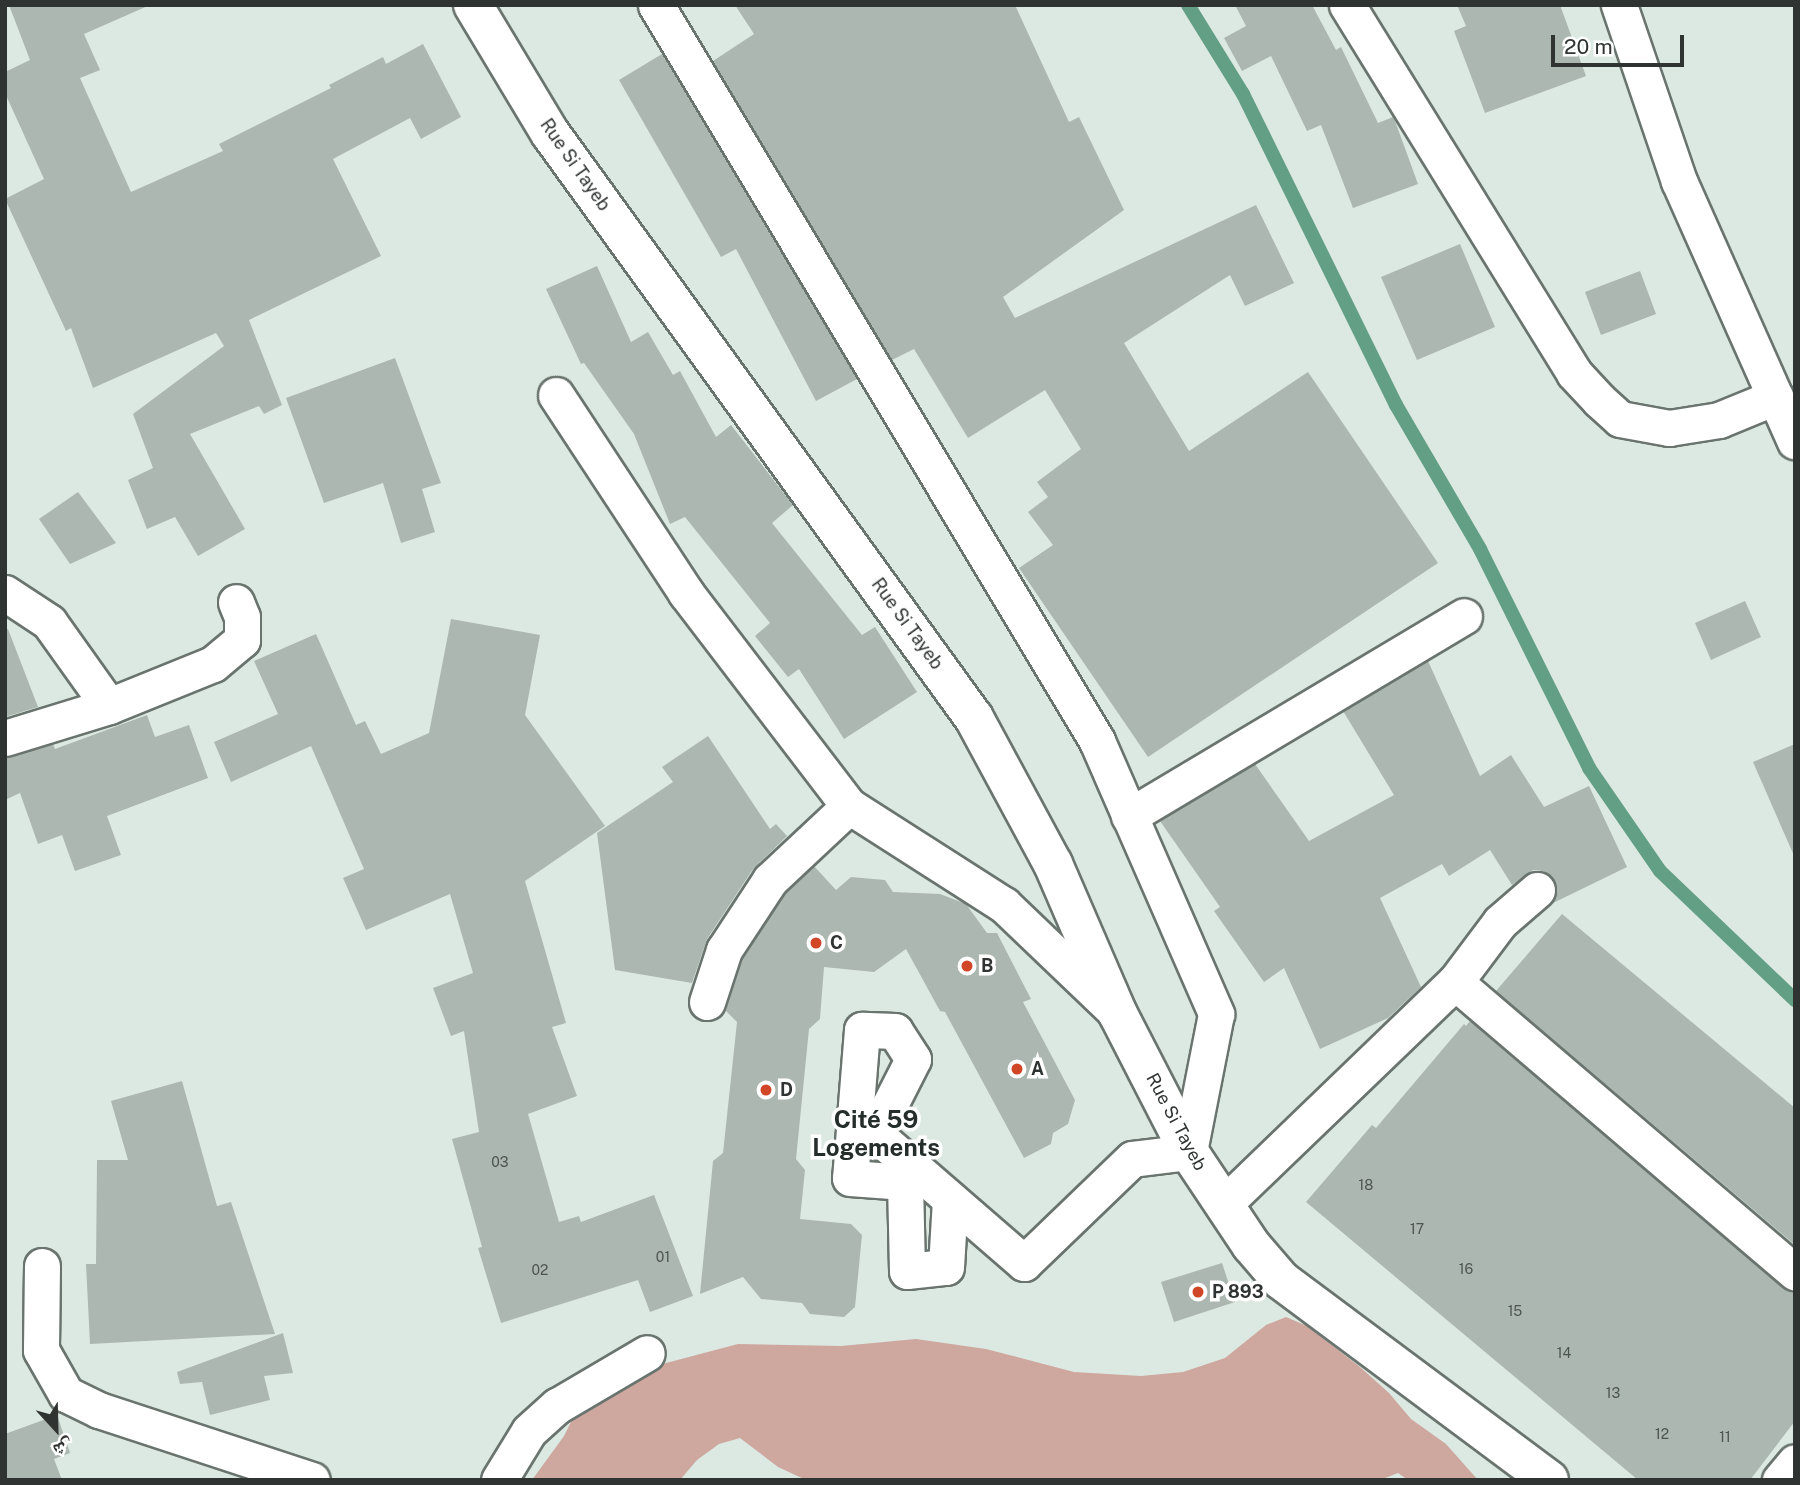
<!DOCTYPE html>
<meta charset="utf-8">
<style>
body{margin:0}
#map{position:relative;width:1800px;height:1485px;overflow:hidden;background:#dce8e2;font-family:"Public Sans","Noto Naskh Arabic",sans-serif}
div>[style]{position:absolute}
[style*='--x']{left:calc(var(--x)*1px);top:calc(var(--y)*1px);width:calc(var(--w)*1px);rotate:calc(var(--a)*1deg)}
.green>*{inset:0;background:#cea89f}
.stream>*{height:14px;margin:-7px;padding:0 7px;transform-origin:7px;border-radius:7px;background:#629f84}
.building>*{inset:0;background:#acb7b1}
.roads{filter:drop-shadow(2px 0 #6a746f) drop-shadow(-2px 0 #6a746f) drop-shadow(0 2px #6a746f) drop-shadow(0 -2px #6a746f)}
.street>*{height:35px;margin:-17.5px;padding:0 17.5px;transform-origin:17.5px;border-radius:17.5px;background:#fff}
.secondary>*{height:38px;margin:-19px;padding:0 19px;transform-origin:19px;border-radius:19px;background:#fff}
.dots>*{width:19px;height:19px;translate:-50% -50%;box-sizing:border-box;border:4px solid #fff;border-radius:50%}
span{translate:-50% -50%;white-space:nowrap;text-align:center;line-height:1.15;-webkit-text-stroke:7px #fff;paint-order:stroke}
.number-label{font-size:14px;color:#4e5451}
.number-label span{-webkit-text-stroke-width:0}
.street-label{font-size:18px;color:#2f3331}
.poi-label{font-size:18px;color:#2f3331;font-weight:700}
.left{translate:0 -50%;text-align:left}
.district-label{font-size:24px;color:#252e2a;font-weight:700}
.frame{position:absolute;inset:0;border:7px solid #2f3331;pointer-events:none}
.north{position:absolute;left:21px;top:1394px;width:70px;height:70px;-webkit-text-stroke:5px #fff;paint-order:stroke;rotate:158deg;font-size:19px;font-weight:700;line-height:28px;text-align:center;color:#2f3331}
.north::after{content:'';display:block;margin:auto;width:24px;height:32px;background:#2f3331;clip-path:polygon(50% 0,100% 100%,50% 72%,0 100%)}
.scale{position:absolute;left:1551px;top:35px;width:133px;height:32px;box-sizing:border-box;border:4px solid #2f3331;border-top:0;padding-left:9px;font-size:21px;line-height:24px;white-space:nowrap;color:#2f3331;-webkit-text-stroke:5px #fff;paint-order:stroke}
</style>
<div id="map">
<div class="green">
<i style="clip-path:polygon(1286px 1317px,1307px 1326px,1360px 1367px,1389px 1393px,1411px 1419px,1446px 1444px,1478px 1480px,1408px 1480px,1398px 1473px,1380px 1480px,806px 1480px,778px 1467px,740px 1438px,719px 1444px,697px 1460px,680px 1480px,532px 1480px,564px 1436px,574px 1416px,651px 1367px,738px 1344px,841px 1346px,916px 1339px,986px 1349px,1074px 1372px,1141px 1376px,1183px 1372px,1225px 1358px,1266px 1325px)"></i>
</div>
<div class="stream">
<i style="--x:1188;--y:5;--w:105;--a:58.3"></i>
<i style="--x:1243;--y:94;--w:347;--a:63.8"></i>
<i style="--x:1396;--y:405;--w:167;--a:59.7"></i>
<i style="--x:1480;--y:549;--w:245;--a:63.5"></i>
<i style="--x:1589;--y:768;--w:125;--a:55.4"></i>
<i style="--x:1660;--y:871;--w:187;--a:43.7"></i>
</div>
<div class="building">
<i style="clip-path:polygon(9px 5px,150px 5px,84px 34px,100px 70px,80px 78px,131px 192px,223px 151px,219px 144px,331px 88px,329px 85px,383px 57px,386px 64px,423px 44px,461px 117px,421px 139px,410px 118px,333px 159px,381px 256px,249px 320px,282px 405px,264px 414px,259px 406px,190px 434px,245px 529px,198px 556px,175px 517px,147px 529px,128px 480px,153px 468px,133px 414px,224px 346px,216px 333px,93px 388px,71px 328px,66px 331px,5px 199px,44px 179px,5px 93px,5px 72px,30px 60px)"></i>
<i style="clip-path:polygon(735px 5px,1015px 5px,1069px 122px,1079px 117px,1124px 210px,1003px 297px,1015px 318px,1256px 205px,1294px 283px,1245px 306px,1230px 275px,1124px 343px,1189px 451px,1308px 372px,1438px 563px,1148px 757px,1019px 568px,1053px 545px,1028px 512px,1048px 497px,1037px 482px,1081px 449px,1045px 390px,968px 438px,914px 349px,892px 360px,713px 61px,754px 34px)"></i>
<i style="clip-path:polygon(1235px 5px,1312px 5px,1336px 50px,1341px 47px,1378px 123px,1393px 117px,1395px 121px,1418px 184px,1353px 208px,1321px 125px,1307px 131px,1271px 56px,1242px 71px,1224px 38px,1246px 26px)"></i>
<i style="clip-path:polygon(1457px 5px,1560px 5px,1586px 76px,1485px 113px,1454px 31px,1466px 26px)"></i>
<i style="clip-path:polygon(662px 54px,857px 379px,816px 401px,736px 249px,721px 257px,619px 80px)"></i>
<i style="clip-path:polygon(1460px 244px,1495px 327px,1417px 360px,1381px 277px)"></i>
<i style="clip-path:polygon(597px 266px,631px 342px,648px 332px,673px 375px,680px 371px,716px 437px,731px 425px,793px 505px,772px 523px,862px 635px,875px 627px,917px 692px,844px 739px,799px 669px,788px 677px,755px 636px,770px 623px,685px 517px,670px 524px,634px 434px,584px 363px,581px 364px,546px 289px)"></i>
<i style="clip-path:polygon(1640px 271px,1656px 314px,1601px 335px,1585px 292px)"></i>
<i style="clip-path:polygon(395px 358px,441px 483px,422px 489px,435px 532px,401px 543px,383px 483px,324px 503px,286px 398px)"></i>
<i style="clip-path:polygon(78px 492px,116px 543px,70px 564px,39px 519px)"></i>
<i style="clip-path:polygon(1745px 601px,1761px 637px,1711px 660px,1695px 623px)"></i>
<i style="clip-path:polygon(451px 619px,540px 635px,525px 715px,605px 826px,525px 881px,566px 1023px,552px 1027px,577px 1096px,528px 1114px,559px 1222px,579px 1216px,581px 1222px,654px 1195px,693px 1296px,650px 1312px,638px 1280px,501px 1323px,478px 1248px,482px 1247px,452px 1139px,479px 1132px,464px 1031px,451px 1036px,433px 988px,473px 973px,450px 894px,366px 930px,343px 878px,364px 869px,311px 746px,231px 782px,214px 742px,278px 714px,254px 661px,316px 634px,356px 725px,365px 721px,381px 754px,429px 733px)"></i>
<i style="clip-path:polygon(8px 629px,38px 707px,5px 717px,5px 630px)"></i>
<i style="clip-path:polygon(1428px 661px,1480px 776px,1511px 755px,1544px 807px,1589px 786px,1627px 867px,1551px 904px,1557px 887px,1552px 876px,1543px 871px,1533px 870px,1512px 885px,1490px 850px,1449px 876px,1442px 864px,1380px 898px,1421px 987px,1388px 1018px,1320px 1049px,1284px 968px,1264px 982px,1214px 911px,1220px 907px,1160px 821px,1255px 764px,1309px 841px,1394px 795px,1343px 711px)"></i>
<i style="clip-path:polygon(147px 715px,155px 737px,189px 725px,208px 778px,107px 816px,121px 855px,75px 871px,62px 835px,38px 844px,20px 793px,5px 800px,5px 758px,53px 744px,55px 749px)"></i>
<i style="clip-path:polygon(708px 736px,770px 829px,776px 824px,787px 836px,753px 869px,707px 939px,692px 983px,615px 970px,597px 833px,673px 782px,662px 767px)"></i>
<i style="clip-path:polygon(1795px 744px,1795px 858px,1753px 762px)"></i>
<i style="clip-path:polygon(814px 866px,836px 890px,851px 877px,885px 880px,893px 892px,940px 894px,966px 904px,987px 933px,997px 933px,1031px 999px,1023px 1002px,1075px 1100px,1068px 1124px,1053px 1133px,1051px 1144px,1024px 1158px,945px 1012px,940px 1011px,906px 949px,874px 972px,824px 967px,820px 1019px,809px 1029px,796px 1159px,805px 1170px,800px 1219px,851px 1224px,862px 1235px,855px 1307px,844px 1317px,810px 1314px,802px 1303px,761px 1299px,743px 1277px,700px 1294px,713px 1161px,723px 1153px,737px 1022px,726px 1011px,727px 1006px,742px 959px,786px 893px)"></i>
<i style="clip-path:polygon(1562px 914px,1795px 1108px,1795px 1245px,1496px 991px)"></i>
<i style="clip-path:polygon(1470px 1021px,1782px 1287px,1795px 1292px,1795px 1421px,1750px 1480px,1638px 1480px,1306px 1202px,1372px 1125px,1376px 1128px,1464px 1024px,1466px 1026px)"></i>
<i style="clip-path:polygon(182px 1081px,217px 1206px,231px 1202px,275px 1334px,90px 1344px,86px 1264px,96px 1264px,97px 1160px,128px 1160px,111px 1101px)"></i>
<i style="clip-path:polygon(1222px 1263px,1235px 1302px,1174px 1322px,1161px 1282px)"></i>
<i style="clip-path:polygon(283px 1333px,293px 1373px,264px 1376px,270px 1400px,210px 1415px,202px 1382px,180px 1384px,177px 1372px)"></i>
<i style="clip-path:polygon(57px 1415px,70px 1453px,54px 1459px,62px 1480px,5px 1480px,5px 1434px)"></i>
</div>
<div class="roads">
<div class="street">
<i style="--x:656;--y:5;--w:858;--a:59.07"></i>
<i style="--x:1097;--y:741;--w:298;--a:66.4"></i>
<i style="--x:1216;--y:1014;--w:141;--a:101.1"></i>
<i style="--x:1189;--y:1152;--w:57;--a:173"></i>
<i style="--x:1132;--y:1159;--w:150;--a:136.1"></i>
<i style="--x:1024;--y:1263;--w:197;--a:-139.1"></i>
<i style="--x:875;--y:1134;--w:84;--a:-63.1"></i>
<i style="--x:913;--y:1059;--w:33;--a:-123"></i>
<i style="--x:895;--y:1031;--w:33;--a:-178"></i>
<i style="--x:862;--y:1030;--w:148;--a:94.6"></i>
<i style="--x:850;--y:1178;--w:55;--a:4.2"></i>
<i style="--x:905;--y:1182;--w:89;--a:88.7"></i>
<i style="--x:907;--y:1271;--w:39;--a:-6"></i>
<i style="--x:946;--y:1267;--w:68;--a:-86.6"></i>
<i style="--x:1347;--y:5;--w:432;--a:58.3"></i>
<i style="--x:1574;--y:373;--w:37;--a:47"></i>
<i style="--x:1599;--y:400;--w:28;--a:42"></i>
<i style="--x:1620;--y:419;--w:50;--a:10.4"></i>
<i style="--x:1669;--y:428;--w:51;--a:-9.1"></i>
<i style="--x:1719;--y:420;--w:61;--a:-22.3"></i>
<i style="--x:1619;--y:5;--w:186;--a:71.2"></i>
<i style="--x:1679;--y:181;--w:285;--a:66"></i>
<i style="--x:556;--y:395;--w:237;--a:56.7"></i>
<i style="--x:686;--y:593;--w:268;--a:52.6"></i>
<i style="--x:849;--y:806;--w:184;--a:32.6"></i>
<i style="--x:1004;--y:905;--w:153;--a:43.7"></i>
<i style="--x:5;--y:593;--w:53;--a:33.4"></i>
<i style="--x:49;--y:622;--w:103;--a:54.5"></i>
<i style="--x:5;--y:738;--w:109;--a:-17.1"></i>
<i style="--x:109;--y:706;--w:112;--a:-22"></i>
<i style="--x:213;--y:664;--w:38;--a:-40"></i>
<i style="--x:242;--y:640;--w:23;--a:-90"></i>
<i style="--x:242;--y:617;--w:16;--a:-112"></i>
<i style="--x:1129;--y:816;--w:390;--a:-30.8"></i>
<i style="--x:1455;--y:982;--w:447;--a:40.5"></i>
<i style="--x:707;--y:1002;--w:55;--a:-71.9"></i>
<i style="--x:724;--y:950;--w:84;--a:-56.7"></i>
<i style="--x:770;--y:880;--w:108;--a:-43.1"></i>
<i style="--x:1223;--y:1205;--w:322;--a:-43.9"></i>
<i style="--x:1455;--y:982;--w:75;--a:-53.1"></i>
<i style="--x:1500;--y:922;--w:49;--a:-40.9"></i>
<i style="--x:42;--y:1266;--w:84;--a:90.7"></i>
<i style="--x:41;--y:1350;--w:51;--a:60.4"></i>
<i style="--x:66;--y:1394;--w:37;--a:26"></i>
<i style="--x:99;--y:1410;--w:224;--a:18.2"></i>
<i style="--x:499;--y:1480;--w:57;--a:-58.5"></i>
<i style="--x:529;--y:1431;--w:38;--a:-42"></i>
<i style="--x:557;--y:1406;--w:104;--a:-30.5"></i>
<i style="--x:1780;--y:1480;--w:23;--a:-50"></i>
</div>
<div class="secondary">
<i style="--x:473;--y:5;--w:149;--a:59"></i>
<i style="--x:550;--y:133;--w:722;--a:54.07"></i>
<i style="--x:974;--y:718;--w:166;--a:61.6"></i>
<i style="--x:1053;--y:864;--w:163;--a:66.6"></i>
<i style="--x:1118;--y:1014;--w:155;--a:62.8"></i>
<i style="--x:1189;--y:1152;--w:112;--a:56.3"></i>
<i style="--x:1251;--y:1245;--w:46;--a:49.4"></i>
<i style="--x:1281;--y:1280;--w:334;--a:36.7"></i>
</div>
</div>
<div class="dots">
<i style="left:816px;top:943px;background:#d04626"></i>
<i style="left:967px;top:966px;background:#d04626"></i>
<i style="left:1017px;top:1069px;background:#d04626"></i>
<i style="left:766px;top:1090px;background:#d04626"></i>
<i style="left:1198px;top:1292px;background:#d04626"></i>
</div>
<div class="number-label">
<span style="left:500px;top:1162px">03</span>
<span style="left:1366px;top:1185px">18</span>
<span style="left:1417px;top:1229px">17</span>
<span style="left:663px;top:1257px">01</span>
<span style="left:1466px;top:1269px">16</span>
<span style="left:540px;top:1270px">02</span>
<span style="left:1515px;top:1311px">15</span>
<span style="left:1564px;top:1353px">14</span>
<span style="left:1613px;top:1393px">13</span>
<span style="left:1662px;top:1434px">12</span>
<span style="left:1725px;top:1437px">11</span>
</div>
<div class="street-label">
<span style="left:575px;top:165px;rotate:55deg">Rue Si Tayeb</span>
<span style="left:907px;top:624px;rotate:54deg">Rue Si Tayeb</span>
<span style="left:1176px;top:1122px;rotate:62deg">Rue Si Tayeb</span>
</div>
<div class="poi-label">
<span class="left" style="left:830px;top:943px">C</span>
<span class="left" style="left:981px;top:966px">B</span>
<span class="left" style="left:1031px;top:1069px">A</span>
<span class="left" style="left:780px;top:1090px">D</span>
<span class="left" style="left:1212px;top:1292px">P 893</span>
</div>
<div class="district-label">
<span style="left:876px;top:1134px">Cité 59<br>Logements</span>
</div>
<div class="frame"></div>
<div class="north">ش</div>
<div class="scale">20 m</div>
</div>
